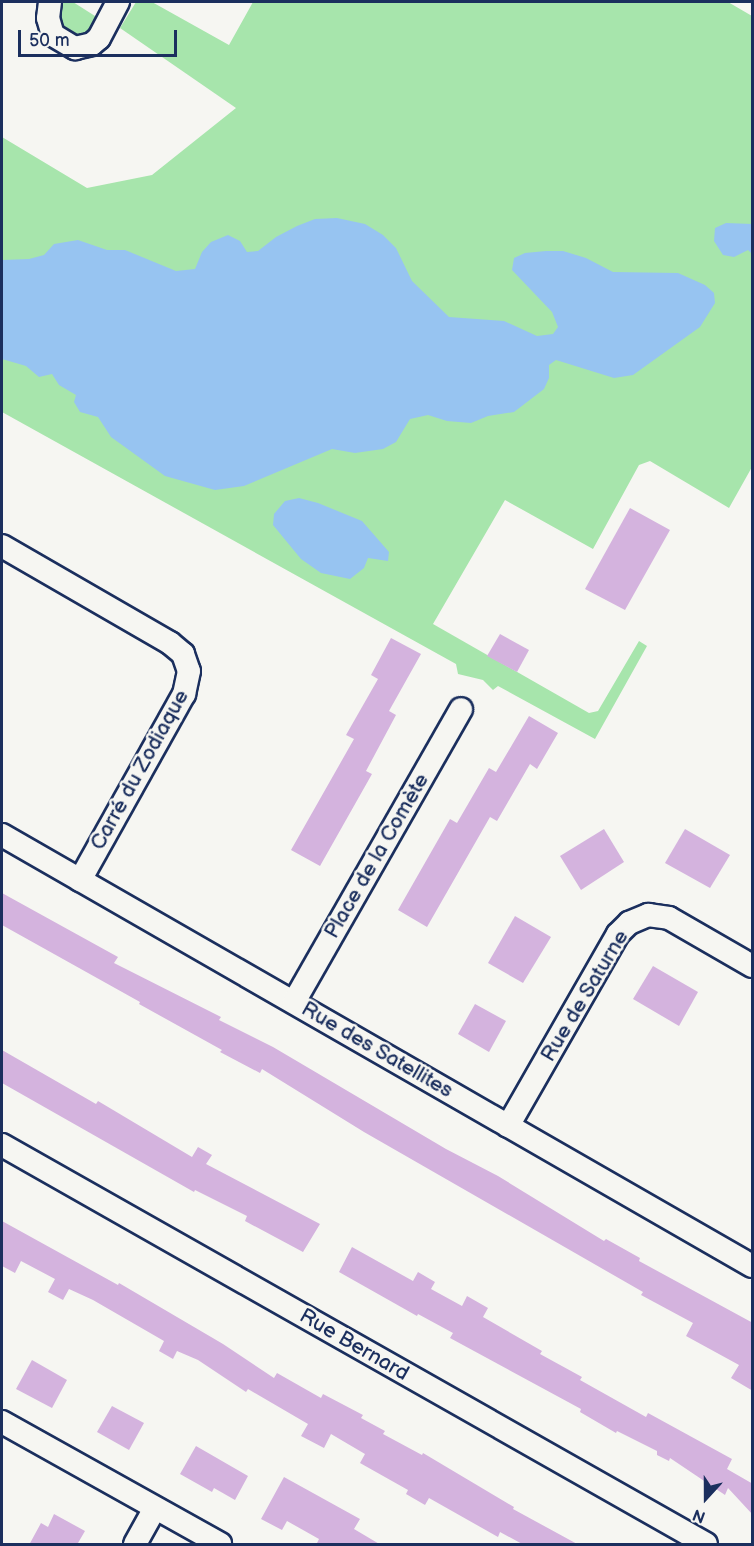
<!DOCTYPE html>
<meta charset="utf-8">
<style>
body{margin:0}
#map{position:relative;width:754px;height:1546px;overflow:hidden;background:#f6f6f2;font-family:"Balsamiq Sans",sans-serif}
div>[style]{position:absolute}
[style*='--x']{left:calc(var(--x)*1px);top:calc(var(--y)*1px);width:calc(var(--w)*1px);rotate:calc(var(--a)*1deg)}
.green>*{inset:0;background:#a7e5ac}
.water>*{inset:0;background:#97c4f1}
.building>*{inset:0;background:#d4b3de}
.roads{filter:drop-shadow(2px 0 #1b2f5e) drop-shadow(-2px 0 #1b2f5e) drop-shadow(0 2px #1b2f5e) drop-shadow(0 -2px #1b2f5e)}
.minor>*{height:22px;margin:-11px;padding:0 11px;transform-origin:11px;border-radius:11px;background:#f6f6f2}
span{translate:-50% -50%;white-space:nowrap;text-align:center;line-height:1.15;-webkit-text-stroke:5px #f6f6f2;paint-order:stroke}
.street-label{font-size:21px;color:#1b2f5e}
.frame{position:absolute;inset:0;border:3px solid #1b2f5e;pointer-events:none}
.north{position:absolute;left:676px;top:1468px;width:60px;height:60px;-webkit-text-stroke:4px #f6f6f2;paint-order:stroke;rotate:201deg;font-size:16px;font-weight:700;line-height:24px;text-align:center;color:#1b2f5e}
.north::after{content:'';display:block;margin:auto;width:21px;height:27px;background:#1b2f5e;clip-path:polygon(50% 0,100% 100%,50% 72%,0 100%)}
.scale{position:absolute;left:18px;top:30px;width:159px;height:27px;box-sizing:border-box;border:3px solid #1b2f5e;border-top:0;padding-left:8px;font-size:18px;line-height:21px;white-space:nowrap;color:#1b2f5e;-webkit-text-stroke:4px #f6f6f2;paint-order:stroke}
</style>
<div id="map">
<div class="green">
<i style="clip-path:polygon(61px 2px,73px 2px,95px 16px,98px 21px,91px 31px,77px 35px,65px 30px,59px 17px)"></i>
<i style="clip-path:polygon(136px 2px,152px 2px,229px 45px,253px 2px,728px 2px,752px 16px,752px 467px,729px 508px,650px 461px,639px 465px,593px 549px,505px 500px,433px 624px,589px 713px,598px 711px,639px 641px,647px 646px,595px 739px,498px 686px,493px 690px,483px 680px,458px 674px,456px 664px,2px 412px,2px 137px,87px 188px,152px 175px,236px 108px,120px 28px)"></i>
</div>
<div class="water">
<i style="clip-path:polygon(337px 218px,365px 224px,383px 235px,396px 248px,412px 281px,449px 317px,504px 321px,537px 336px,553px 334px,558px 327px,552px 312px,512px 270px,514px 258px,525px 253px,546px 251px,563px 251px,586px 258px,613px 272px,678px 273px,705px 285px,714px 293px,715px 303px,700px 327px,633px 375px,614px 378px,556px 360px,549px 365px,549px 378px,544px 389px,514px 412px,488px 416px,471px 423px,447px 421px,428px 415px,410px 419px,396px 442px,383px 449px,355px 453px,332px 449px,244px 486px,215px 490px,165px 476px,111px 437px,98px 417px,80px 412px,74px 402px,76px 395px,59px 385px,52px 374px,39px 377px,26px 366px,2px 359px,2px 260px,29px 259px,44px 255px,54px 244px,78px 240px,107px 250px,125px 250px,176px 271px,195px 269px,202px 252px,211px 242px,228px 235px,240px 241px,247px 252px,258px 251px,276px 237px,297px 226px,315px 219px)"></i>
<i style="clip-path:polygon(726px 223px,752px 224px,752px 254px,748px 250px,734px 257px,723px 255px,714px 241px,715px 228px)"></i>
<i style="clip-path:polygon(299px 498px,318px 503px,362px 521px,389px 552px,388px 561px,368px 558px,364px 568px,350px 579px,321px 573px,301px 559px,273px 525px,274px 514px,285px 501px)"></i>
</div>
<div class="building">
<i style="clip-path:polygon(630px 508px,670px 530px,625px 610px,585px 589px)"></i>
<i style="clip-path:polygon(500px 634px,529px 650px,517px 672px,487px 656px)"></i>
<i style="clip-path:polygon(391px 638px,421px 654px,389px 711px,396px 715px,366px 771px,372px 774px,320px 866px,291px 850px,354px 739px,346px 735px,378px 679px,371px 675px)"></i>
<i style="clip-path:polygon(529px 716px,558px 733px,537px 769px,530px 764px,497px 821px,490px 817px,427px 927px,398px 910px,450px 819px,457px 823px,489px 768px,496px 772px)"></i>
<i style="clip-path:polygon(604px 829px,624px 862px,581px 890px,560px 856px)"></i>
<i style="clip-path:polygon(685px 829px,730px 855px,710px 888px,665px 863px)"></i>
<i style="clip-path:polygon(2px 893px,118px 957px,114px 963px,221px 1017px,219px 1020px,273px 1047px,446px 1149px,498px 1176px,604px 1241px,606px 1239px,640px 1258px,639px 1261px,753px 1323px,753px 1391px,731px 1378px,739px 1365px,686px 1336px,693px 1323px,641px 1295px,643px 1292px,364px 1132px,262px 1069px,260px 1073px,220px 1052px,222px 1050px,139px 1004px,140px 1002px,2px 925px)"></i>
<i style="clip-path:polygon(515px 916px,551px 937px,523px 983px,488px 963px)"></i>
<i style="clip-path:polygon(653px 966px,698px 992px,679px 1026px,633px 999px)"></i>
<i style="clip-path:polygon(475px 1004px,506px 1021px,489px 1052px,458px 1034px)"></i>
<i style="clip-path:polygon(2px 1050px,96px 1104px,98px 1101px,192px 1157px,198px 1147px,212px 1155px,206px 1164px,320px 1224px,303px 1252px,245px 1221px,247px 1216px,195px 1190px,194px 1192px,2px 1083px)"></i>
<i style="clip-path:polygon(2px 1221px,118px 1285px,119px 1283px,223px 1344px,274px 1378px,277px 1373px,321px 1398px,323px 1394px,363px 1415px,361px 1418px,385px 1431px,383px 1434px,422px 1455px,423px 1453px,514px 1507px,513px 1509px,579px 1545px,524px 1545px,500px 1532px,498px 1537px,429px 1498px,425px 1505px,406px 1494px,408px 1490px,360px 1463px,365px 1454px,331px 1434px,324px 1448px,301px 1436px,308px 1424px,248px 1389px,246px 1392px,198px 1360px,177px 1351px,173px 1359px,159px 1351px,164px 1341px,93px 1300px,69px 1289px,63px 1300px,48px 1292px,55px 1279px,21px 1261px,15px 1273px,2px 1266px)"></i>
<i style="clip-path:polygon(352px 1247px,413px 1281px,418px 1272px,435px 1282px,431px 1289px,462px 1306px,467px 1296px,488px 1308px,483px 1317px,542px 1351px,540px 1354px,582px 1377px,580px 1380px,646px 1417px,648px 1413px,732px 1459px,727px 1469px,753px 1484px,753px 1515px,728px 1488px,725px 1495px,670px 1458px,669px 1461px,657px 1455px,657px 1451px,617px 1431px,616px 1433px,580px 1412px,581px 1409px,450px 1338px,453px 1333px,418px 1314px,417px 1316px,339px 1272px)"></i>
<i style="clip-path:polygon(32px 1360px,67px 1380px,52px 1408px,16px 1389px)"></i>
<i style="clip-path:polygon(112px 1406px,144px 1423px,129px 1450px,97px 1432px)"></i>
<i style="clip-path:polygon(196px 1446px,248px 1476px,235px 1500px,214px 1488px,212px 1492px,180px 1474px)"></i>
<i style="clip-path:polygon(284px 1477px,360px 1519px,354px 1529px,381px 1545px,316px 1545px,319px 1539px,287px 1521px,282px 1530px,261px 1519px)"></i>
<i style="clip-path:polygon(54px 1514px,85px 1531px,78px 1543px,80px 1545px,29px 1545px,41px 1523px,48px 1527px)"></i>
</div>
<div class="roads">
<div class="minor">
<i style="--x:50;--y:2;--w:16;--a:97"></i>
<i style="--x:48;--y:18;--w:18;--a:74"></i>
<i style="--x:53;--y:35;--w:26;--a:31"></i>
<i style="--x:75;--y:48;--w:17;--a:-13"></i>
<i style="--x:92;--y:44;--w:9;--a:-41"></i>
<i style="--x:99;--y:38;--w:41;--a:-62.2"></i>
<i style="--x:2;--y:546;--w:194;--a:30"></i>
<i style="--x:170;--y:643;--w:17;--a:40"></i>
<i style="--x:183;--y:654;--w:18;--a:71"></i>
<i style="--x:189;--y:671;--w:24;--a:102"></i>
<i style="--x:184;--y:694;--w:213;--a:119.2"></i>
<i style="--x:2;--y:835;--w:865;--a:29.88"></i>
<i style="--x:294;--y:1002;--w:337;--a:-60.3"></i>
<i style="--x:508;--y:1126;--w:221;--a:-60.2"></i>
<i style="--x:618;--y:934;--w:16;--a:-45"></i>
<i style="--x:629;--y:923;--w:21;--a:-23"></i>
<i style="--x:648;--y:915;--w:21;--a:8"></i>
<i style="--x:669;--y:918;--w:96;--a:30"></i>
<i style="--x:2;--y:1145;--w:809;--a:29.54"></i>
<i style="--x:2;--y:1422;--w:250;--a:29.2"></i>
<i style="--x:135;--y:1544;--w:41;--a:-60.9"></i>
</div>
</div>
<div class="street-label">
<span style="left:140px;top:770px;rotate:-61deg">Carré du Zodiaque</span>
<span style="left:377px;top:856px;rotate:-60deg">Place de la Comète</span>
<span style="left:585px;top:996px;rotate:-59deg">Rue de Saturne</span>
<span style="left:377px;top:1050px;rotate:30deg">Rue des Satellites</span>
<span style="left:354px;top:1345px;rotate:30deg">Rue Bernard</span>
</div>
<div class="frame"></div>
<div class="north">N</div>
<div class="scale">50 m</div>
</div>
